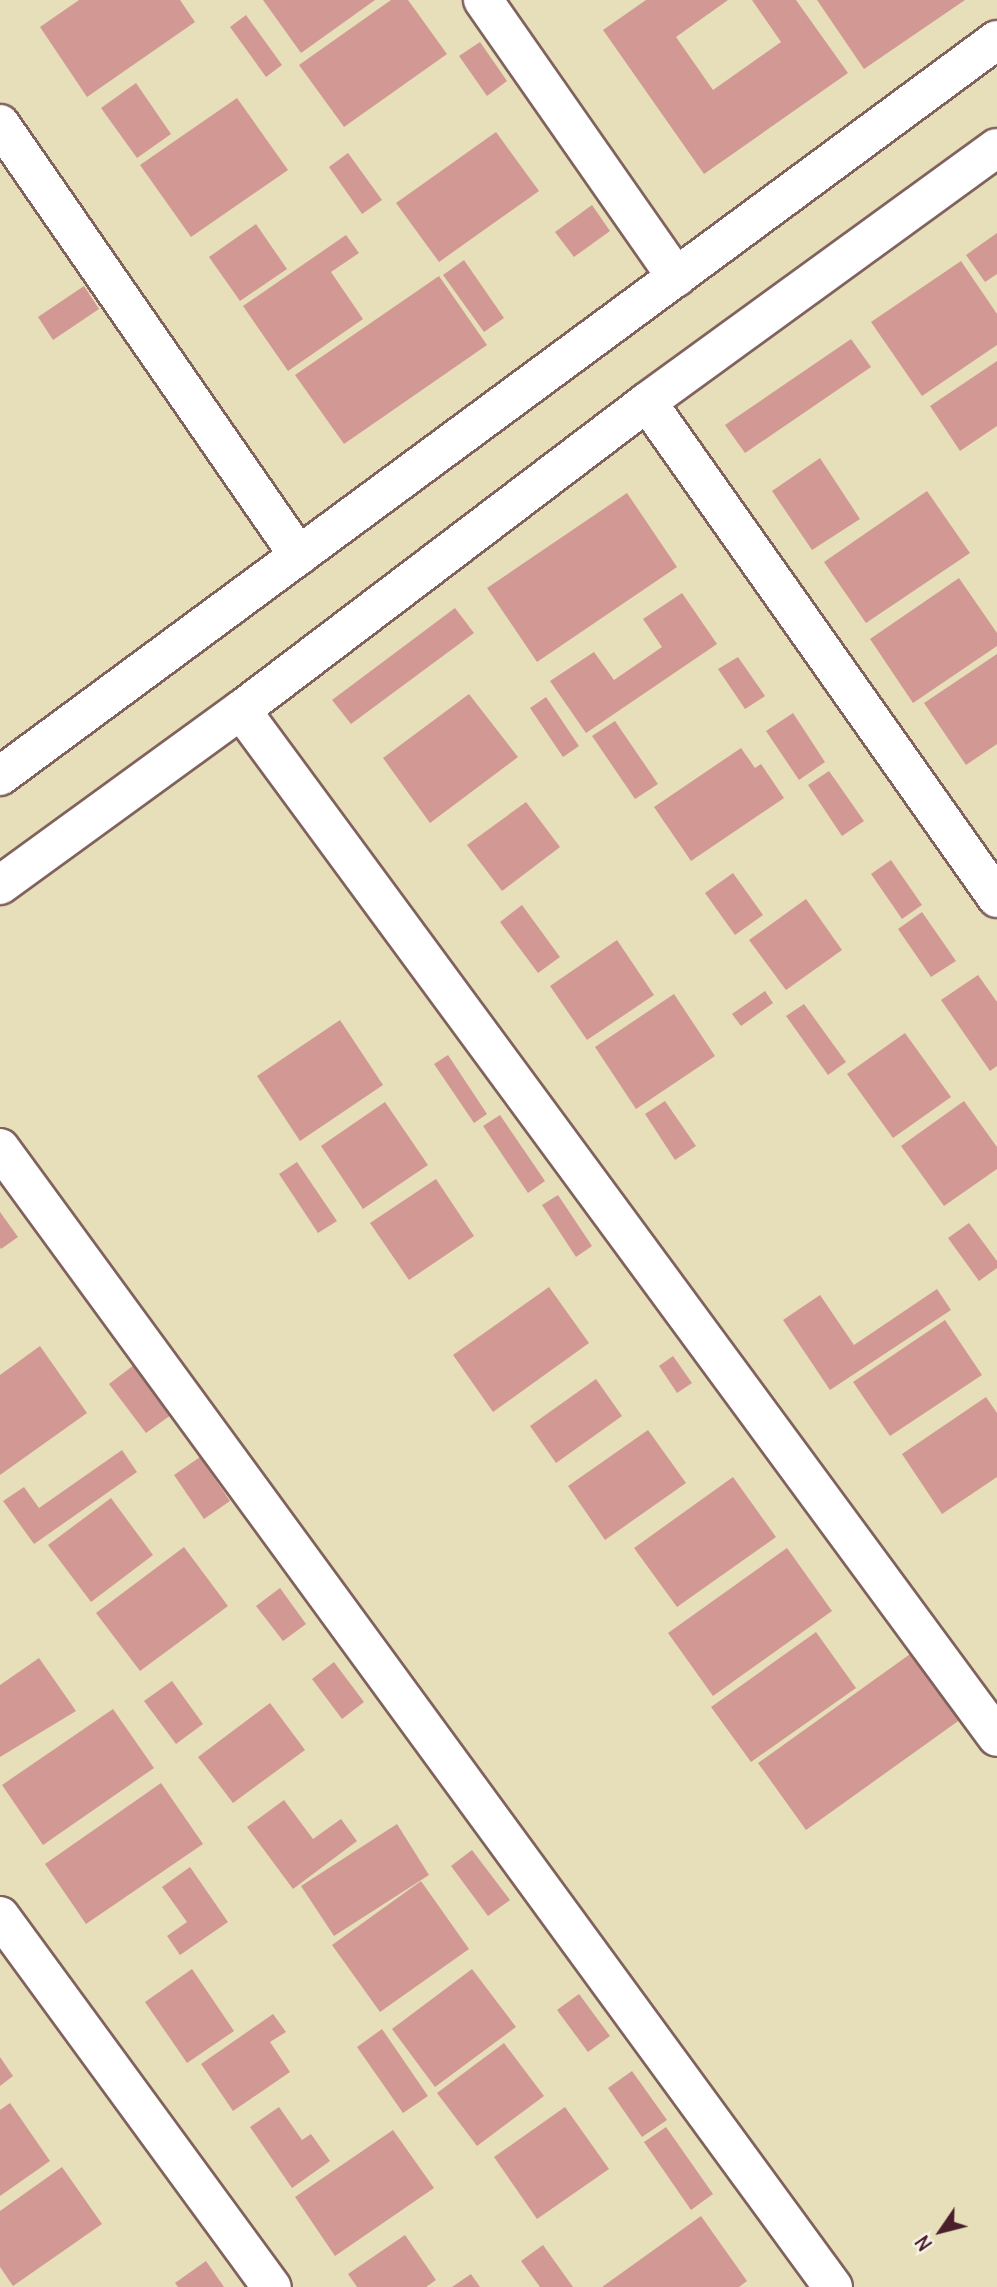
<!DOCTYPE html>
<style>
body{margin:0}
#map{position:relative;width:997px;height:2287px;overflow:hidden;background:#e6dfba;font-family:Delius,sans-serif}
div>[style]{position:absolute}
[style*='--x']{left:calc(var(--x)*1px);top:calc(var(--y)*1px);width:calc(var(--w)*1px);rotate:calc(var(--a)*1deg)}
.building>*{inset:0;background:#d29994}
.roads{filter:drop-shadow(2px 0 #81625d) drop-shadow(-2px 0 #81625d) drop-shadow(0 2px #81625d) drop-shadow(0 -2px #81625d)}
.minor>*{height:38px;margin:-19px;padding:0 19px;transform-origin:19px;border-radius:19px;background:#fff}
span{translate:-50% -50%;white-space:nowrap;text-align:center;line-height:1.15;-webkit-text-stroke:5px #f7f3e8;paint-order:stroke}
.north{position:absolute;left:906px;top:2196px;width:70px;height:70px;-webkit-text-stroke:5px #f7f3e8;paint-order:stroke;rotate:235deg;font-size:19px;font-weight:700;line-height:28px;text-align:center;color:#4a1f2b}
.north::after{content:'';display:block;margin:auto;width:24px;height:32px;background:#4a1f2b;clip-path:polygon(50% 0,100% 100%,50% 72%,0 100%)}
</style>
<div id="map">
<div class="building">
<i style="clip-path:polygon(79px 0,180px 0,195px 22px,87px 97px,40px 27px)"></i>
<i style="clip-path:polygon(263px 0,375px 0,301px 53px)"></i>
<i style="clip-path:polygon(391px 0,408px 0,447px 54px,344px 127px,299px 65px)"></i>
<i style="clip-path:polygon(646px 0,728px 0,676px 37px,713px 90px,781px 42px,752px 0,796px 0,848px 73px,704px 174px,603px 30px)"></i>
<i style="clip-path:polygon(817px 0,965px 0,864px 69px)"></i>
<i style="clip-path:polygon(246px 15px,282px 65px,266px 77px,230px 27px)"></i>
<i style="clip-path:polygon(480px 42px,507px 81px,487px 96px,459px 56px)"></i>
<i style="clip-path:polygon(136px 83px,171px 134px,137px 158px,101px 108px)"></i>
<i style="clip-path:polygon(237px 98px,288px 170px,191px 237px,140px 165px)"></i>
<i style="clip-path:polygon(496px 132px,539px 191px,439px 262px,396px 203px)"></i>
<i style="clip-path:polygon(348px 153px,382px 200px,362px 214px,329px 167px)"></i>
<i style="clip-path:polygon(592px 205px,610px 231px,574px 257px,555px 232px)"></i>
<i style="clip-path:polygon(256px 224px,287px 269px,240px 301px,209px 257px)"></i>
<i style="clip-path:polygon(997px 233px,997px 274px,985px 282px,966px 255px)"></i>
<i style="clip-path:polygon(346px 235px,359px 253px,331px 272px,363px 319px,288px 371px,243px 306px)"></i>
<i style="clip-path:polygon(464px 260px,504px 318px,484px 332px,443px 275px)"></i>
<i style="clip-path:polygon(961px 261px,997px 314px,997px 345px,922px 396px,871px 322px)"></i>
<i style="clip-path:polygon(439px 276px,487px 345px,344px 444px,295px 375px)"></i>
<i style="clip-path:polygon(84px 286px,99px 309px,53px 340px,38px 317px)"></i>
<i style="clip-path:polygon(851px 339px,871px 367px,745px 453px,725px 425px)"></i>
<i style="clip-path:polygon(997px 361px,997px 426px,960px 451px,930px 406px)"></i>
<i style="clip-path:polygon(820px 458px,860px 519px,812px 550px,772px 491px)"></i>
<i style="clip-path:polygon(927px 491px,970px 553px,866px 623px,824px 562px)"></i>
<i style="clip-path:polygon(627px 493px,677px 567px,537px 662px,487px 588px)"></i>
<i style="clip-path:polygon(959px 578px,997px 633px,997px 646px,913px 703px,870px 639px)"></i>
<i style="clip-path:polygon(682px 593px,717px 644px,586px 733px,550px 681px,594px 652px,614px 680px,662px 647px,643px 619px)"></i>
<i style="clip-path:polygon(455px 608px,474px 633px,351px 724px,332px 700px)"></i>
<i style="clip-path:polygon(997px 654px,997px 744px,966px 765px,924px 703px)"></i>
<i style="clip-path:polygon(738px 657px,765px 696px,745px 709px,718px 669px)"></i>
<i style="clip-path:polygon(469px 694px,518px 757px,430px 823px,383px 758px)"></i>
<i style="clip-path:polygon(546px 697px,579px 746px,563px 757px,530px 708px)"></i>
<i style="clip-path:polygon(793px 713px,825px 762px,799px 780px,766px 731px)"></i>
<i style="clip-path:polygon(615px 721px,658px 784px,635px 799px,592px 736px)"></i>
<i style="clip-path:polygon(741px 748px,755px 768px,761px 764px,784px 798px,691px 861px,654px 807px)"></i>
<i style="clip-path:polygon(829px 771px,864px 821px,842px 836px,808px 785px)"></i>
<i style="clip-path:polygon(526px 802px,560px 847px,502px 891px,467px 845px)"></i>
<i style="clip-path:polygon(891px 860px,922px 905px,902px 919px,871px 874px)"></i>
<i style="clip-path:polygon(733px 873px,763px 915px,735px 935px,705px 893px)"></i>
<i style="clip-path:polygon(806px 899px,842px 950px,786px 990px,749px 940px)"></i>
<i style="clip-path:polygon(522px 905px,560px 957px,538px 973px,500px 922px)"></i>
<i style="clip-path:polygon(922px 912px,956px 961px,931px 977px,898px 929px)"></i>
<i style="clip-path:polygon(617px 940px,654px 995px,587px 1040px,550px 986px)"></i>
<i style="clip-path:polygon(978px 975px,997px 1002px,997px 1066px,990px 1071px,941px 1000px)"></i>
<i style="clip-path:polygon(765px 991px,773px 1003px,741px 1026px,732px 1014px)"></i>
<i style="clip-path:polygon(674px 994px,715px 1056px,636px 1109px,595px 1047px)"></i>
<i style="clip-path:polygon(804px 1004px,846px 1062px,828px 1075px,786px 1016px)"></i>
<i style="clip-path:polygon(340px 1020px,383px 1085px,300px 1141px,257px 1076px)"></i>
<i style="clip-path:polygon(905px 1033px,951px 1097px,893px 1138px,847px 1074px)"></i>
<i style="clip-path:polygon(448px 1055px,487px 1114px,474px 1123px,434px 1064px)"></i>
<i style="clip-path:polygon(665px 1101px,696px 1146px,675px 1160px,645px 1114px)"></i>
<i style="clip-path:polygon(964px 1101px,997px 1147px,997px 1169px,944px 1206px,901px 1146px)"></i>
<i style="clip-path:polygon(385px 1102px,428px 1165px,363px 1209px,321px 1146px)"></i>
<i style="clip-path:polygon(500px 1115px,545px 1181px,528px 1193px,483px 1126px)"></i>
<i style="clip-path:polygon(297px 1162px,337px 1221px,318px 1233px,279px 1174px)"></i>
<i style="clip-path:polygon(436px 1179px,474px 1236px,409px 1280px,370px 1223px)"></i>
<i style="clip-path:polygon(558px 1195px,592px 1246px,576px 1257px,542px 1205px)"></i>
<i style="clip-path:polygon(0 1212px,18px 1237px,1px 1249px,0 1247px)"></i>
<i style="clip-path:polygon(969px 1223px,997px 1261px,997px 1268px,979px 1281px,948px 1238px)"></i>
<i style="clip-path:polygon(549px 1287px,589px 1343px,493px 1412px,453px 1355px)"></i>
<i style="clip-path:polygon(937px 1289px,951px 1310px,830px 1390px,783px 1320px,820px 1295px,854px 1345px)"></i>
<i style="clip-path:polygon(945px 1320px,982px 1375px,890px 1436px,853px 1382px)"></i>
<i style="clip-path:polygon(40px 1346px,87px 1413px,0 1475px,0 1375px)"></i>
<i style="clip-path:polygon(673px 1356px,692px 1383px,677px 1393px,659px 1366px)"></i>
<i style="clip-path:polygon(134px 1365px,171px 1415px,146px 1433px,109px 1384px)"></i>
<i style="clip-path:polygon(596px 1379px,622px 1416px,556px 1463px,530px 1426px)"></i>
<i style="clip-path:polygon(986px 1397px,997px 1413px,997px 1477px,942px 1514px,902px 1454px)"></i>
<i style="clip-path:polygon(648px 1430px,686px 1483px,605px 1540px,568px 1486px)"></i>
<i style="clip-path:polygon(122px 1450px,137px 1472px,34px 1544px,3px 1501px,24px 1487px,39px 1508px)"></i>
<i style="clip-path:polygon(200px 1457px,230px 1501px,204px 1519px,174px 1475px)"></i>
<i style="clip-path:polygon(733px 1477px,776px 1537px,677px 1607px,634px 1548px)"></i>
<i style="clip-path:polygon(111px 1498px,153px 1555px,91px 1602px,48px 1545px)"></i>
<i style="clip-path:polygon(184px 1547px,228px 1606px,140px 1671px,96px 1613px)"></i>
<i style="clip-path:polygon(787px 1548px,832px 1611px,713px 1696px,668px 1633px)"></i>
<i style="clip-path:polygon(280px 1588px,306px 1624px,283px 1641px,256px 1606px)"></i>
<i style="clip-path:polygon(816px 1632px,856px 1688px,751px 1762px,711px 1707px)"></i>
<i style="clip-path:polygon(913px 1652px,961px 1719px,806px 1830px,758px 1763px)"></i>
<i style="clip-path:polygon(39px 1658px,76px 1711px,0 1757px,0 1685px)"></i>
<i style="clip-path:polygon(334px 1662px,364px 1702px,342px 1719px,312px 1679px)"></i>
<i style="clip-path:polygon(172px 1681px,203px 1724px,176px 1744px,144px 1701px)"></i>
<i style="clip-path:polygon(270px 1703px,305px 1750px,233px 1803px,198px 1757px)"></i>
<i style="clip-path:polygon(113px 1709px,154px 1768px,43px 1845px,2px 1785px)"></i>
<i style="clip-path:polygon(161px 1783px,203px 1844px,86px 1924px,45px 1864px)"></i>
<i style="clip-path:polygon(284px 1800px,313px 1839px,341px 1819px,357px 1841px,293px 1889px,247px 1827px)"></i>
<i style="clip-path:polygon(397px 1824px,429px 1875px,334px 1936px,301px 1886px)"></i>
<i style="clip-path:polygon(472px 1850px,510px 1900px,488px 1916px,451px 1866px)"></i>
<i style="clip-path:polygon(190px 1867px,228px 1922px,180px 1955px,167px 1936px,187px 1922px,162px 1887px)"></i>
<i style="clip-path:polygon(421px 1881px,469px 1949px,380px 2012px,332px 1945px)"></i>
<i style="clip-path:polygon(192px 1969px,234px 2031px,187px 2063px,145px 2002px)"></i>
<i style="clip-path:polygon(472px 1969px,516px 2027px,435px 2087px,392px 2029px)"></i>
<i style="clip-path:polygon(579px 1994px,610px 2036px,588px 2052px,557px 2010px)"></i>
<i style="clip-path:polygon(273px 2014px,286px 2032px,270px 2042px,290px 2072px,233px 2111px,201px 2064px)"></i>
<i style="clip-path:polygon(382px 2029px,428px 2096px,403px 2113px,357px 2047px)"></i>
<i style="clip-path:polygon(504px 2043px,544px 2096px,477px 2146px,437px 2093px)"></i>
<i style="clip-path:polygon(0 2057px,13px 2076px,0 2086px)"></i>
<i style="clip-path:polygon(632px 2071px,667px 2120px,642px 2137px,608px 2088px)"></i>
<i style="clip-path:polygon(10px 2103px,50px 2161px,0 2196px,0 2110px)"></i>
<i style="clip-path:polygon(279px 2107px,302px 2140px,311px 2134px,330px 2161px,292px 2188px,250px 2127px)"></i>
<i style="clip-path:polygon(565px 2107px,609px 2169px,537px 2219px,494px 2157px)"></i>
<i style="clip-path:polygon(666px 2127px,713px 2194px,691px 2210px,644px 2142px)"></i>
<i style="clip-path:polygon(393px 2130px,434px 2188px,335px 2256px,295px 2197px)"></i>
<i style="clip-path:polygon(62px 2167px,102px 2224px,13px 2286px,0 2267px,0 2211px)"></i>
<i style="clip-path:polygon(701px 2216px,747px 2281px,739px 2287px,602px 2287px)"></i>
<i style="clip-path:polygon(405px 2235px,436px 2280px,426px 2287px,357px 2287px,348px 2274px)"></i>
<i style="clip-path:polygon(543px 2245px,573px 2287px,540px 2287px,521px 2261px)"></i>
<i style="clip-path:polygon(206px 2261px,224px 2287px,178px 2287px,175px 2283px)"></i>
<i style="clip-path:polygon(471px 2274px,480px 2287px,452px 2287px)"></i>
</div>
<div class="roads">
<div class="minor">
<i style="--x:483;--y:0;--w:338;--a:55.1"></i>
<i style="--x:0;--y:124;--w:525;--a:55.31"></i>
<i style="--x:647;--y:402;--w:607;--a:54.79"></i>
<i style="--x:241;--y:710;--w:1275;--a:53.64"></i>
<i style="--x:0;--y:776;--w:1239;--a:-36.44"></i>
<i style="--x:0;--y:885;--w:298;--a:-36"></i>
<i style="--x:241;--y:710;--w:510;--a:-37.18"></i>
<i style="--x:647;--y:402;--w:432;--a:-36"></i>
<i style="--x:0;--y:1148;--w:1411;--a:53.82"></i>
<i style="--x:0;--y:1916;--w:460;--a:53.8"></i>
</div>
</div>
<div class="north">N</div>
</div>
